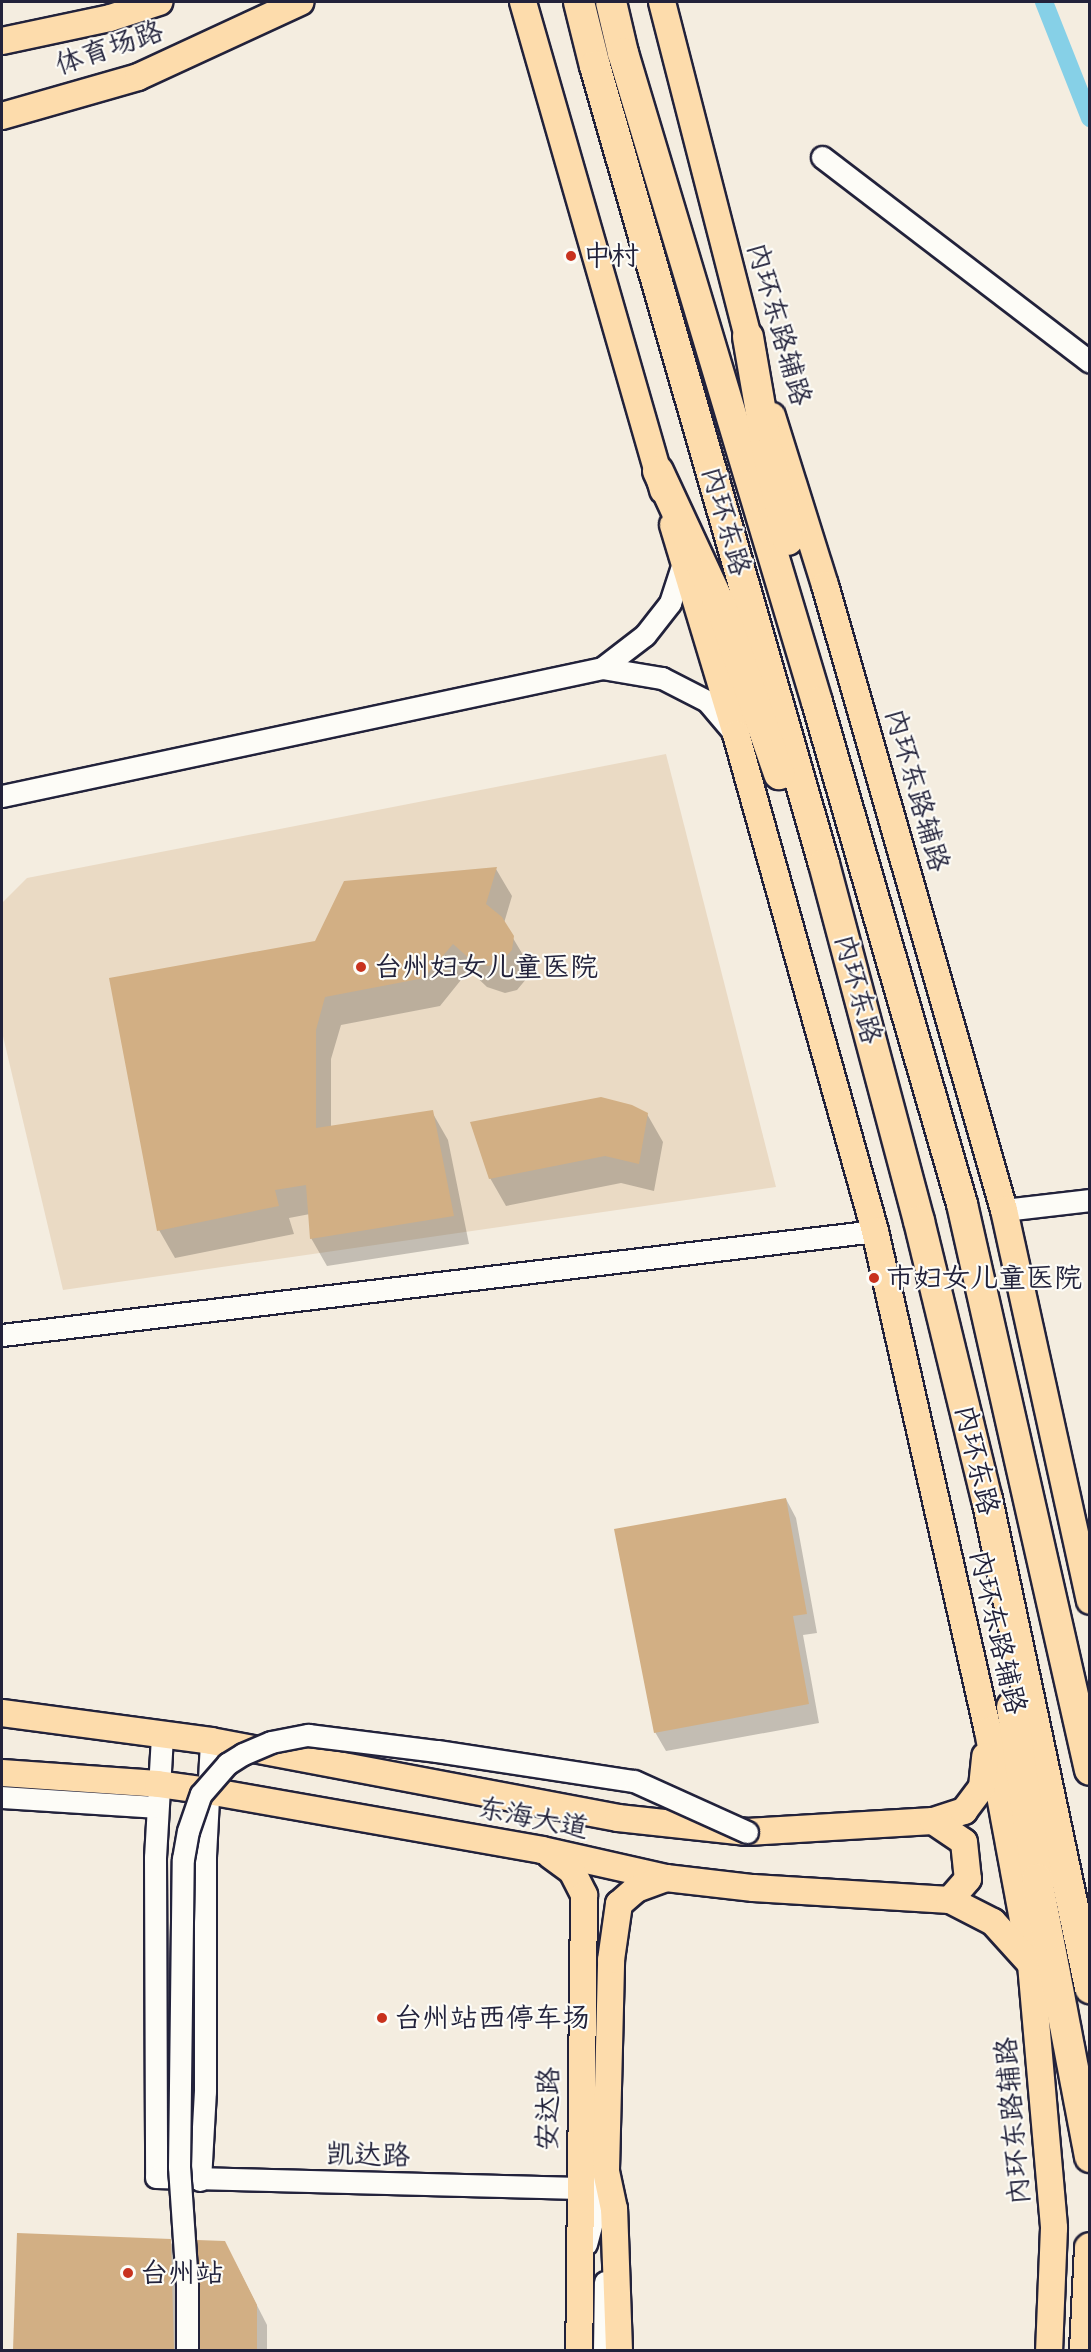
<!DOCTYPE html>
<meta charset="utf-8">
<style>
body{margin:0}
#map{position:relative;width:1091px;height:2352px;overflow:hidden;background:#f4ede0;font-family:Caveat,"LXGW WenKai TC",sans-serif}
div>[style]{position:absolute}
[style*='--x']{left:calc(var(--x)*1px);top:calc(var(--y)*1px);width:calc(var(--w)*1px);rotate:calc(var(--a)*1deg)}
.built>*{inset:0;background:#eadac4}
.shadow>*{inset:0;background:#0003}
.canal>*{height:18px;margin:-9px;padding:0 9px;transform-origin:9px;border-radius:9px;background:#86d0e7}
.building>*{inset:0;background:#d2af84}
.roads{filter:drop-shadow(2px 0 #22223b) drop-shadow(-2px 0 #22223b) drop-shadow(0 2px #22223b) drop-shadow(0 -2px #22223b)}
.minor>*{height:21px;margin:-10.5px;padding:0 10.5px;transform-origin:10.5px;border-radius:10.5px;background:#fdfcf7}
.major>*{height:26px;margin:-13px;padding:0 13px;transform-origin:13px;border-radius:13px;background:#fddcac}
.highway>*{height:30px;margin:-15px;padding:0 15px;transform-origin:15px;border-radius:15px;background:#fddcac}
.bridges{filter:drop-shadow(2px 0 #22223b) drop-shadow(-2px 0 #22223b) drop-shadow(0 2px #22223b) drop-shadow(0 -2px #22223b)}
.minor-bridge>*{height:21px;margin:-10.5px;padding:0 10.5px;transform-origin:10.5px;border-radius:10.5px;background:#fdfcf7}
.dots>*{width:16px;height:16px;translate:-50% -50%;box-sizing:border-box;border:3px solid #fdfcf7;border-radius:50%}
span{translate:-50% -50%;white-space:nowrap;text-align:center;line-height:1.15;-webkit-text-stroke:4.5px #fdfcf7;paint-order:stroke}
.street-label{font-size:28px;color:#22223b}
.poi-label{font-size:28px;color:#22223b}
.left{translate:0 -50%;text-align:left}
.frame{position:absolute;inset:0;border:3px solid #22223b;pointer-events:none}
</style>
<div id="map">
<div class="built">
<i style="clip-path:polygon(666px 754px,776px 1187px,63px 1290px,2px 1032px,2px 903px,27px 878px)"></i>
</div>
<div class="shadow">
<i style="clip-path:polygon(496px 869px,512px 896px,504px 923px,529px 965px,527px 978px,517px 990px,505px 993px,487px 987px,469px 970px,440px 1006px,341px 1025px,331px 1059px,331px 1127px,432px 1112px,448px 1140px,469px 1244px,327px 1266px,311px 1238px,310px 1214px,289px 1218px,294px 1234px,175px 1258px,159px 1230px,316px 943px)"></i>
<i style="clip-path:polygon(647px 1114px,663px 1142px,654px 1191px,621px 1183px,506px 1206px,490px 1178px)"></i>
<i style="clip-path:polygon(786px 1499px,796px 1518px,817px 1633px,803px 1635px,819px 1723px,666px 1751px,655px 1732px)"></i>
<i style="clip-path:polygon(18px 2234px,170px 2241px,181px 2260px,184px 2350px,14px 2350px)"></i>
<i style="clip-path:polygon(198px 2242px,235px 2262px,267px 2325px,267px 2350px,201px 2350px)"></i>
</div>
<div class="canal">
<i style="--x:1044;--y:2;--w:125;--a:68.4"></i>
</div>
<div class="building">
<i style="clip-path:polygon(497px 867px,486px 904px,502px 917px,514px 936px,512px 950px,501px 962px,488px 966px,470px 959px,453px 944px,424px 978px,325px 997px,316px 1030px,316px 1128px,433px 1110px,454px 1216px,310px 1239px,306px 1185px,275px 1190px,279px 1206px,157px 1231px,109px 978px,315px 941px,344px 881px)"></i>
<i style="clip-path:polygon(601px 1097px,632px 1105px,648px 1113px,639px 1164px,605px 1156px,489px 1179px,470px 1122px)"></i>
<i style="clip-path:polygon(786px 1498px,807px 1614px,793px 1616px,809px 1704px,654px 1733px,614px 1529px)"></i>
<i style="clip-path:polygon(17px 2233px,171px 2239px,174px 2350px,13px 2350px)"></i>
<i style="clip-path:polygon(197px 2240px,225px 2241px,257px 2305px,257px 2350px,200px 2350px)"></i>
</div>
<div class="roads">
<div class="minor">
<i style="--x:822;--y:157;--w:337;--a:37.4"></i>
<i style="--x:602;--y:668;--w:54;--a:-37.5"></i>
<i style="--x:645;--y:635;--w:41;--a:-52"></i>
<i style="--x:670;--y:603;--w:42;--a:-72"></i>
<i style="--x:2;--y:796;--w:614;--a:-12.04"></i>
<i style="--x:602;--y:668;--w:61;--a:9.5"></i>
<i style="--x:662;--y:678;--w:51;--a:27.1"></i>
<i style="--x:707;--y:701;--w:42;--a:49.8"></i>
<i style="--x:1004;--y:1210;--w:87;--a:-6.6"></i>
<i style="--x:2;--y:1335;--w:879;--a:-6.79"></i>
<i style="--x:162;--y:1736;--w:121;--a:93.3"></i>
<i style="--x:155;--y:1857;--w:320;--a:89.8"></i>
<i style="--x:156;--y:2177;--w:423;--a:1.5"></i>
<i style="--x:2;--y:1797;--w:154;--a:3.7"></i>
<i style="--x:200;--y:2180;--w:89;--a:-86.8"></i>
<i style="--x:205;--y:2091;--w:235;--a:-90"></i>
<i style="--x:205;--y:1856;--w:115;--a:-87"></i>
<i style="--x:586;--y:2244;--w:77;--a:-74.9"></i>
<i style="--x:604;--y:2350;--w:68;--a:-89.2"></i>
</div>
<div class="major">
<i style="--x:523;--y:2;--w:508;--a:73.99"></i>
<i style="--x:662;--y:2;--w:366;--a:75.6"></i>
<i style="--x:2;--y:41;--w:110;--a:-12"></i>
<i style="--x:110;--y:18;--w:52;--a:-18.1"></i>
<i style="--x:2;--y:116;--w:141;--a:-16"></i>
<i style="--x:138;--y:77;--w:179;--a:-24.8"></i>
<i style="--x:772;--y:416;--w:177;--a:72.6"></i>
<i style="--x:825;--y:585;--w:650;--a:74.02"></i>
<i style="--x:1004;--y:1210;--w:400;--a:77.6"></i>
<i style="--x:673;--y:525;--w:218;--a:73.2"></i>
<i style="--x:736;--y:734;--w:516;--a:74.37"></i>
<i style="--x:875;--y:1231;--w:513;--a:77.27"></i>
<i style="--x:988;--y:1731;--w:237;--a:79.5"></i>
<i style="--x:1031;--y:1964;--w:265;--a:85"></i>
<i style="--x:1054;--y:2228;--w:122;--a:92.3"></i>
<i style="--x:2;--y:1713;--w:211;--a:7.6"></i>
<i style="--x:211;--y:1741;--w:414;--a:10.7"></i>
<i style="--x:618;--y:1818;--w:130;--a:6.2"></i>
<i style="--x:747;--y:1832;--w:186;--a:-3.4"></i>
<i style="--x:933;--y:1821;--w:33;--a:-18"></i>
<i style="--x:964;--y:1811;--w:30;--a:-53"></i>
<i style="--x:982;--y:1787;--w:31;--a:-84"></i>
<i style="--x:2;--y:1773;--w:156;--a:4"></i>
<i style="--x:158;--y:1784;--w:50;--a:8"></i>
<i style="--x:208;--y:1791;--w:339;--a:10"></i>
<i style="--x:542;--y:1850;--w:127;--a:12.7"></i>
<i style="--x:666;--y:1878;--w:88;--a:6.6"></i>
<i style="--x:753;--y:1888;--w:197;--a:3.5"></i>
<i style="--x:950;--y:1900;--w:48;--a:27.1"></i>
<i style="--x:993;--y:1922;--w:57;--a:47.9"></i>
<i style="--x:933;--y:1821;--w:37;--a:34"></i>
<i style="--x:964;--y:1842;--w:37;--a:84"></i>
<i style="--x:968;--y:1879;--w:28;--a:131"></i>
<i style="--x:550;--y:1855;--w:27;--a:36"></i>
<i style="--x:572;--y:1871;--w:27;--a:63"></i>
<i style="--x:584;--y:1895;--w:455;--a:90.6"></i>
<i style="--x:619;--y:2350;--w:141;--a:-92"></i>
<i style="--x:614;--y:2209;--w:40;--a:-102"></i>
<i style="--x:606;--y:2170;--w:210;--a:-88.6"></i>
<i style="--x:611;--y:1960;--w:57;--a:-81.9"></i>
<i style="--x:619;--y:1904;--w:23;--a:-41"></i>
<i style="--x:636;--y:1889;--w:32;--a:-20"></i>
</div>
<div class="highway">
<i style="--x:579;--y:2;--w:66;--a:76"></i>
<i style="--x:595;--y:66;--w:830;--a:73.99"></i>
<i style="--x:824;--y:864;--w:369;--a:75.1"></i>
<i style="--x:919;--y:1221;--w:286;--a:76.3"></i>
<i style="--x:987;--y:1499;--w:500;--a:78.1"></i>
<i style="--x:611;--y:2;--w:52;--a:76.8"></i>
<i style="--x:623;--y:53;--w:677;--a:73.36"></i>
<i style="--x:817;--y:702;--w:523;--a:73.89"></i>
<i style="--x:962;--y:1204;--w:580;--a:77.26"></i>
<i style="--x:748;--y:337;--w:118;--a:80.2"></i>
<i style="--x:768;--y:453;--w:89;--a:77.1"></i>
<i style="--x:658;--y:471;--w:150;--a:65.1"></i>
<i style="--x:721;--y:607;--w:177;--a:70.8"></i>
<i style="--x:1012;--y:1707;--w:174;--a:81.7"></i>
<i style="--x:1037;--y:1879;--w:283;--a:79.2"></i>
<i style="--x:1085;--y:2350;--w:102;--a:-87.2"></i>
</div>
</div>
<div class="bridges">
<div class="minor-bridge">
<i style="--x:187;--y:2350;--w:66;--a:-90"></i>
<i style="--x:187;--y:2284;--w:117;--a:-93.9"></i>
<i style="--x:179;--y:2167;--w:308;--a:-89.3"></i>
<i style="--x:183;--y:1859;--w:28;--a:-80"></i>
<i style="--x:188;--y:1831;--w:39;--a:-71"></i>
<i style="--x:201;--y:1794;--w:40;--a:-49"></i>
<i style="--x:227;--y:1764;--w:19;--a:-32"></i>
<i style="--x:243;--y:1754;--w:30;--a:-23"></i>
<i style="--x:271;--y:1742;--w:38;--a:-11"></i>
<i style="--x:308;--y:1735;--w:130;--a:7.1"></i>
<i style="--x:437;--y:1751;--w:199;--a:8.7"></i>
<i style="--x:634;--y:1781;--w:124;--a:24.3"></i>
</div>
</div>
<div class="dots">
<i style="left:571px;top:256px;background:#c8321e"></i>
<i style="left:361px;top:967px;background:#c8321e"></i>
<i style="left:874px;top:1278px;background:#c8321e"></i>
<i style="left:382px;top:2018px;background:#c8321e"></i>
<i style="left:128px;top:2273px;background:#c8321e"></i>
</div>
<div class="street-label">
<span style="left:109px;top:48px;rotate:-19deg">体育场路</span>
<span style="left:779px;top:324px;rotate:74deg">内环东路辅路</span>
<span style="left:726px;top:521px;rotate:74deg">内环东路</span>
<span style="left:917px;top:790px;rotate:74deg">内环东路辅路</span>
<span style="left:858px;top:989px;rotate:75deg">内环东路</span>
<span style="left:977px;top:1460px;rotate:77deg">内环东路</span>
<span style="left:998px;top:1632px;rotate:77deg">内环东路辅路</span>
<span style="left:533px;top:1818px;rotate:11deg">东海大道</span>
<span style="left:548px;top:2109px;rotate:-89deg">安达路</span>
<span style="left:1013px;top:2121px;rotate:-95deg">内环东路辅路</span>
<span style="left:368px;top:2155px;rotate:1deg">凯达路</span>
</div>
<div class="poi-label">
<span class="left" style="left:583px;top:256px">中村</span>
<span class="left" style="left:374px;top:967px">台州妇女儿童医院</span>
<span class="left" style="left:886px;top:1278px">市妇女儿童医院</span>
<span class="left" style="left:394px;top:2018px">台州站西停车场</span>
<span class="left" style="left:140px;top:2273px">台州站</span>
</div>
<div class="frame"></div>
</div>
